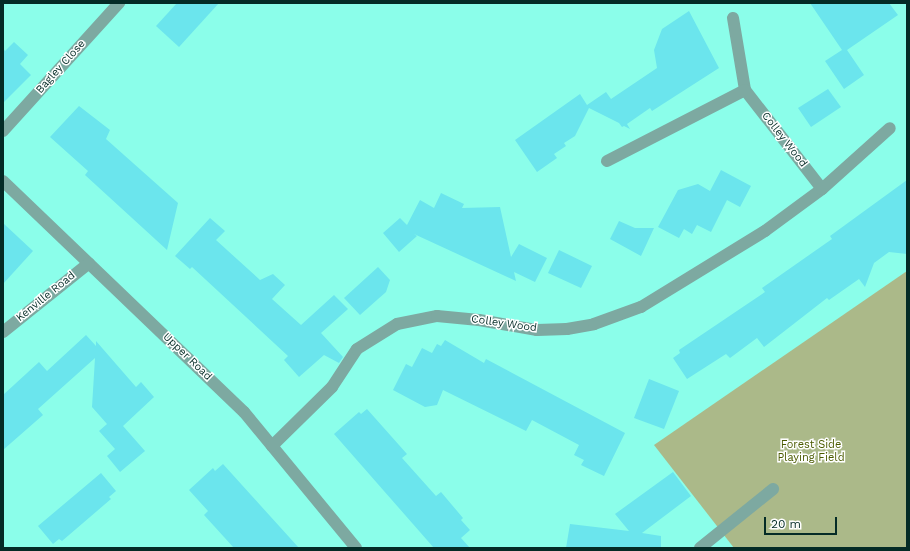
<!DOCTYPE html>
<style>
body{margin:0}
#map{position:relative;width:910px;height:551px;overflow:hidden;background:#8bfeea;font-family:"Work Sans",sans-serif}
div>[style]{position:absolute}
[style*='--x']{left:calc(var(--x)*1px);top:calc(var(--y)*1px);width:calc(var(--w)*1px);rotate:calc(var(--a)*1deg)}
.green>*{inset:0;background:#abb989}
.building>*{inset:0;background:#6be5ed}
.minor>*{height:12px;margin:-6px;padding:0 6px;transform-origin:6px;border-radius:6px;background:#7da9a1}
span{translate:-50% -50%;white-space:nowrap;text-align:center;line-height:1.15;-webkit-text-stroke:3px #fff;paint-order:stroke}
.street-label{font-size:11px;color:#042b26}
.park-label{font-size:11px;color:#4b5b00}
.frame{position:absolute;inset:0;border:4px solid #042b26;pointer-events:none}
.scale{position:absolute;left:764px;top:517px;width:73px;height:18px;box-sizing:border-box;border:2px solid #042b26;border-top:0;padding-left:5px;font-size:12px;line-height:14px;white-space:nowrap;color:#042b26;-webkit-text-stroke:3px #fff;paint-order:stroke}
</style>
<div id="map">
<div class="green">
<i style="clip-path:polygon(907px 271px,907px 548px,734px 548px,654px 445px)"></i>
</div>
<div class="building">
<i style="clip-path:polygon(177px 3px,219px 3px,179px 47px,156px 26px)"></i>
<i style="clip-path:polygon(810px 3px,889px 3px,898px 15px,847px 50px,864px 75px,844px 89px,825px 61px,842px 50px)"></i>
<i style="clip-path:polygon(689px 11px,719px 68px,652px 111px,650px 108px,627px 124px,630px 129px,624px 126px,622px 127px,619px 123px,589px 108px,575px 136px,564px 143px,566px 146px,554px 154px,557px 158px,537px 172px,515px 140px,580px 94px,587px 105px,606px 92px,611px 99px,657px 68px,654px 50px,662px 29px)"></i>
<i style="clip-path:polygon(14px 42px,28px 55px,20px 64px,31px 75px,3px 103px,3px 48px,5px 51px)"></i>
<i style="clip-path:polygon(828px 89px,841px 107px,811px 127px,798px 108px)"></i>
<i style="clip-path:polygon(79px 106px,110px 130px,106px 139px,178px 203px,167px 250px,85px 175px,88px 171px,50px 137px)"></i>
<i style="clip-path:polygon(721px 170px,751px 186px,740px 207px,727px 200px,711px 232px,697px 225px,692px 234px,684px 229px,679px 238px,658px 227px,678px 190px,698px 184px,710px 191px)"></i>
<i style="clip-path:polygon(907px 180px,907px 254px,889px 252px,874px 263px,865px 287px,859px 279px,829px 300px,827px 298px,764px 347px,757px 338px,730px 358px,726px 354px,687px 379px,673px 358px,680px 353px,679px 350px,765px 292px,762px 288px,832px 239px,830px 236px)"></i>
<i style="clip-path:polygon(441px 193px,464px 204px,462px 208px,500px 207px,511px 257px,519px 244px,547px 258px,535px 282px,514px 272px,516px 281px,414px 234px,417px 236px,399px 252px,383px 233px,400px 218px,407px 225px,420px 200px,434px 208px)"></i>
<i style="clip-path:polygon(210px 218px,225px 231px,216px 240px,260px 280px,273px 274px,285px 285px,272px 299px,301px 325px,334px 295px,348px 309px,321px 333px,343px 357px,339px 363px,324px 355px,299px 377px,284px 360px,288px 356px,192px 267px,190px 269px,175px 256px)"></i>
<i style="clip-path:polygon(619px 221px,635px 228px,654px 228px,641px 256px,610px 239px)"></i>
<i style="clip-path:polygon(3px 223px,33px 251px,3px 284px)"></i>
<i style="clip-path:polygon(559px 250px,592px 266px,581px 288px,548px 273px)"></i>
<i style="clip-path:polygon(378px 267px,390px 280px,386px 292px,360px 315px,344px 298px)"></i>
<i style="clip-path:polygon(86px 335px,96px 346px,96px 341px,136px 387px,141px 382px,154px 397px,123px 426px,145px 451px,120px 472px,107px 456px,115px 449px,99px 431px,107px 424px,92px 407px,95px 358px,38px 409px,43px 415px,3px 450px,3px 395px,39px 362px,47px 371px)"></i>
<i style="clip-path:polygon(445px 340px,484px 363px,486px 359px,625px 433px,604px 476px,581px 465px,584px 460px,574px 455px,579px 445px,532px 420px,526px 431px,443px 390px,437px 405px,425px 407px,393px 390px,406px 364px,412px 367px,422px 348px,432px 353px,437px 344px,441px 346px)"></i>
<i style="clip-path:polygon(649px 379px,679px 391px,664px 429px,634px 418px)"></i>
<i style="clip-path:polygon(367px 409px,407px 454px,402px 458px,436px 496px,441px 492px,463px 518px,461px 520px,470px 530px,461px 538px,470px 548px,434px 548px,334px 434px,359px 412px,361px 414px)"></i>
<i style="clip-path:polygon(223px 464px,251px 495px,299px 548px,234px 548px,204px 515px,208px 511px,189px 490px,213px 468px,215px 471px)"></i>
<i style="clip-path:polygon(673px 472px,691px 496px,642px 533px,661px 536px,661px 548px,566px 548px,570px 524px,629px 531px,615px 514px)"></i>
<i style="clip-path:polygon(101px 473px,116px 491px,109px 497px,111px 499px,62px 541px,59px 539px,53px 544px,38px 526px)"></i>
</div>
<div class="minor">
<i style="--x:733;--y:18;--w:73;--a:80.5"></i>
<i style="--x:745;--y:90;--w:125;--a:52.1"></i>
<i style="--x:3;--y:131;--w:173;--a:-47.8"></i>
<i style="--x:607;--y:161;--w:155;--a:-27.2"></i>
<i style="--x:3;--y:181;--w:334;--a:43.8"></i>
<i style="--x:244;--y:412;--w:176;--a:50.5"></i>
<i style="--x:3;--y:332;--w:110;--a:-38.7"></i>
<i style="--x:272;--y:446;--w:84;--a:-44.5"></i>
<i style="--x:332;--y:387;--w:45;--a:-56.7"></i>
<i style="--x:357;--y:349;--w:47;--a:-32"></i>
<i style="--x:397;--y:324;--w:41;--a:-11.3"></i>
<i style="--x:437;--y:316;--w:42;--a:5.4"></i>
<i style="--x:479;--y:320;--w:59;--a:9.8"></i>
<i style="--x:537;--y:330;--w:30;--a:-2"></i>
<i style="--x:567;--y:329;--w:27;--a:-10"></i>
<i style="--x:594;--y:324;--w:50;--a:-19.9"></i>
<i style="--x:641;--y:307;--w:145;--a:-31.5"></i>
<i style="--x:765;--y:231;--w:71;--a:-36.4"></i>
<i style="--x:822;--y:189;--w:91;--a:-41.9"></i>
<i style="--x:700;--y:548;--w:94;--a:-38.9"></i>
</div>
<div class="street-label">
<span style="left:61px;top:67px;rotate:-48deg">Bagley Close</span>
<span style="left:784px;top:140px;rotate:52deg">Colley Wood</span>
<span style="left:46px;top:297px;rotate:-39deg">Kenville Road</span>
<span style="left:504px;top:324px;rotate:8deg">Colley Wood</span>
<span style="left:187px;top:357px;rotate:44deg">Upper Road</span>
</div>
<div class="park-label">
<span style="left:811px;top:452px">Forest Side<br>Playing Field</span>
</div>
<div class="frame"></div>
<div class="scale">20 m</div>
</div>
